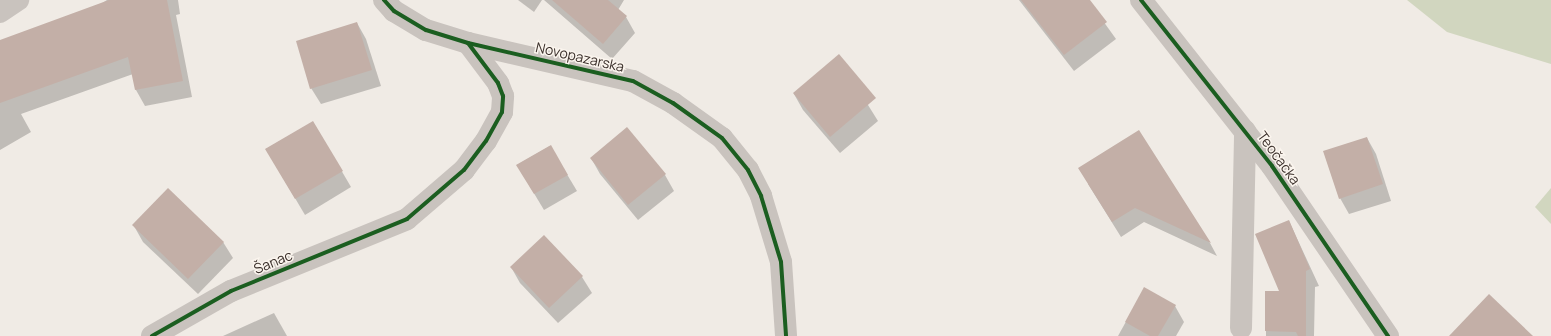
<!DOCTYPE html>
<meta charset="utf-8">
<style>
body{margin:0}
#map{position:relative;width:1551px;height:336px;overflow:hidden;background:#f0ebe5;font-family:Manrope,sans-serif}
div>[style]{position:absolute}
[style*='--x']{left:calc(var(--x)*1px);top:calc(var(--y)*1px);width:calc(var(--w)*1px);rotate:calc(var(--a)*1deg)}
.green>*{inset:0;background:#d1d6bf}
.shadow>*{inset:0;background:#0003}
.building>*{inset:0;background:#c3afa7}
.minor>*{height:22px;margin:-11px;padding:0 11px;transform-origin:11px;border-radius:11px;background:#c9c3be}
.cycleway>*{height:4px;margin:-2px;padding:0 2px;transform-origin:2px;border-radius:2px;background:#1b5e20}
span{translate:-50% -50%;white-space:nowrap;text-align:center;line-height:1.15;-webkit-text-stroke:3px #fbf5ee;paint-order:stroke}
.street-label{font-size:14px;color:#3b302b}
</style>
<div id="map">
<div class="green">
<i style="clip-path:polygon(1407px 0,1551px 0,1551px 64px,1447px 32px)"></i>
<i style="clip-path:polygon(1551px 188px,1551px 224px,1535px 207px)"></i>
</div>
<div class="shadow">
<i style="clip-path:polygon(107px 0,178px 0,180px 14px,176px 15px,192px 97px,145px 106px,136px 90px,133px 74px,21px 114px,31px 132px,0 150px,0 70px)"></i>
<i style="clip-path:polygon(518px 0,542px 0,534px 12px)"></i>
<i style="clip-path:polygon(544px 0,624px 0,618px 10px,626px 17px,635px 33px,612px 59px)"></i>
<i style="clip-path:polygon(1019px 0,1088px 0,1116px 39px,1074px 71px)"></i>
<i style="clip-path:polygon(357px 23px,366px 39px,381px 86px,321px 104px,311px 88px)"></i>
<i style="clip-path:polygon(830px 63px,868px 105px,878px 121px,840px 153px,803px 110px,794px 94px)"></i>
<i style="clip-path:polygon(313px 122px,351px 187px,305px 215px,266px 149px)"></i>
<i style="clip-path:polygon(1139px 132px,1210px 243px,1217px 256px,1144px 222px,1121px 237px,1088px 184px)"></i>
<i style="clip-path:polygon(1367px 138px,1376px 154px,1391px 201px,1349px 214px,1340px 198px)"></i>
<i style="clip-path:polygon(550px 146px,577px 191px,544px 210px,517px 165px)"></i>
<i style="clip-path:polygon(591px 158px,665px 175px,674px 191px,638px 220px,600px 174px)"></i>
<i style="clip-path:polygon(1289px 221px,1319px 286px,1315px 287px,1314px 336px,1266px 336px,1266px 292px,1281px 292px)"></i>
<i style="clip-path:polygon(134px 226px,223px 242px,233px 258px,198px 294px,143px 242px)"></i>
<i style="clip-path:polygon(511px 267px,582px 277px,592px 293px,558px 323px,520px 283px)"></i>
<i style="clip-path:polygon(1144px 289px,1175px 306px,1184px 322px,1176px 336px,1118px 336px)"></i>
<i style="clip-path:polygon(274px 313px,287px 336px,223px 336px)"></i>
</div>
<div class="building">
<i style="clip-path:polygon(109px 0,167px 0,183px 81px,135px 90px,128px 57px,0 103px,0 40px)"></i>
<i style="clip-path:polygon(552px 0,608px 0,627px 16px,603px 44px)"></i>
<i style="clip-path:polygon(1021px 0,1090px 0,1107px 22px,1064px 55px)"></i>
<i style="clip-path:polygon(357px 22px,372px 70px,310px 89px,296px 41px)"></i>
<i style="clip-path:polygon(839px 54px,876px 98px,830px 137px,793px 93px)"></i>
<i style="clip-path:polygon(313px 121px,343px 171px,295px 199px,265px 149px)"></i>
<i style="clip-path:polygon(627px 127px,666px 174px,628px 205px,590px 158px)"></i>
<i style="clip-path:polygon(1139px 130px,1211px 243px,1135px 208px,1112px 222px,1078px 168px)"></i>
<i style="clip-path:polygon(1367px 137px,1383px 184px,1339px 199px,1323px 151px)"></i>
<i style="clip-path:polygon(551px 145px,568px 175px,534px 194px,516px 165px)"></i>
<i style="clip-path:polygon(168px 188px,224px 242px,188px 279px,132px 225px)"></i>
<i style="clip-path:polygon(1289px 220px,1310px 269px,1306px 271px,1306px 336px,1298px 336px,1296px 332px,1265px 331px,1265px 291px,1279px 291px,1255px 234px)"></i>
<i style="clip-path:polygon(544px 235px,583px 276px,549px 308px,510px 267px)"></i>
<i style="clip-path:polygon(1144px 287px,1176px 305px,1158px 336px,1150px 336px,1125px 322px)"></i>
<i style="clip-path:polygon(1489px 294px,1533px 336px,1449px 336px)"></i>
</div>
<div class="minor">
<i style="--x:384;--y:0;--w:15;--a:48"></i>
<i style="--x:394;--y:11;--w:37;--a:31"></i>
<i style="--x:426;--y:30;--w:44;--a:17.2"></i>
<i style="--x:468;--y:43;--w:169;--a:13"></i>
<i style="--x:633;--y:81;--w:46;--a:28.8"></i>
<i style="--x:673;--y:103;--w:60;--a:35.5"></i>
<i style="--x:722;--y:138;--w:41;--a:50.9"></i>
<i style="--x:748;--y:170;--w:29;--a:63"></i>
<i style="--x:761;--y:196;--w:69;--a:73.1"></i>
<i style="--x:781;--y:262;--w:74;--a:86.1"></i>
<i style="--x:1141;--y:0;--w:211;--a:51.7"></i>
<i style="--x:1272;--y:166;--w:206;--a:55.7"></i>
<i style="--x:0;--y:12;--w:22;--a:-34"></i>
<i style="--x:1241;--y:328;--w:197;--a:-88.8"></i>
<i style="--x:152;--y:336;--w:91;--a:-29.7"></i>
<i style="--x:231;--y:291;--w:190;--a:-22.2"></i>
<i style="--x:407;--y:219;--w:75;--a:-40.7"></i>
<i style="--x:464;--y:170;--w:36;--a:-53"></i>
<i style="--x:486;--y:141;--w:33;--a:-61"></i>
<i style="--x:502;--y:112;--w:16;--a:-86"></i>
<i style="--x:503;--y:96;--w:14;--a:-111"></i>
<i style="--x:498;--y:83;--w:50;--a:-126.9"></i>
</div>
<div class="cycleway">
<i style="--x:384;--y:0;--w:15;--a:48"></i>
<i style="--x:394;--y:11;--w:37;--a:31"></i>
<i style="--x:426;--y:30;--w:44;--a:17.2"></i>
<i style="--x:468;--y:43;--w:169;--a:13"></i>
<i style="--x:633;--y:81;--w:46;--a:28.8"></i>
<i style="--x:673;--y:103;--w:60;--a:35.5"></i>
<i style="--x:722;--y:138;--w:41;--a:50.9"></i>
<i style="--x:748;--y:170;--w:29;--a:63"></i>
<i style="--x:761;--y:196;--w:69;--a:73.1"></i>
<i style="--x:781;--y:262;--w:74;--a:86.1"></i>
<i style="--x:1141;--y:0;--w:211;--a:51.7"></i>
<i style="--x:1272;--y:166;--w:206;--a:55.7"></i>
<i style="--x:152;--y:336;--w:91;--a:-29.7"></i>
<i style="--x:231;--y:291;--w:190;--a:-22.2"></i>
<i style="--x:407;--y:219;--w:75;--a:-40.7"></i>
<i style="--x:464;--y:170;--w:36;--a:-53"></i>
<i style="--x:486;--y:141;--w:33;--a:-61"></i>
<i style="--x:502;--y:112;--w:16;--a:-86"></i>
<i style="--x:503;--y:96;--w:14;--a:-111"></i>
<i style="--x:498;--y:83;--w:50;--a:-126.9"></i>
</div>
<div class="street-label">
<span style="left:580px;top:57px;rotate:13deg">Novopazarska</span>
<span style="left:1279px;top:158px;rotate:54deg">Teočačka</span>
<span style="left:273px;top:262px;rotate:-22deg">Šanac</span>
</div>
</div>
